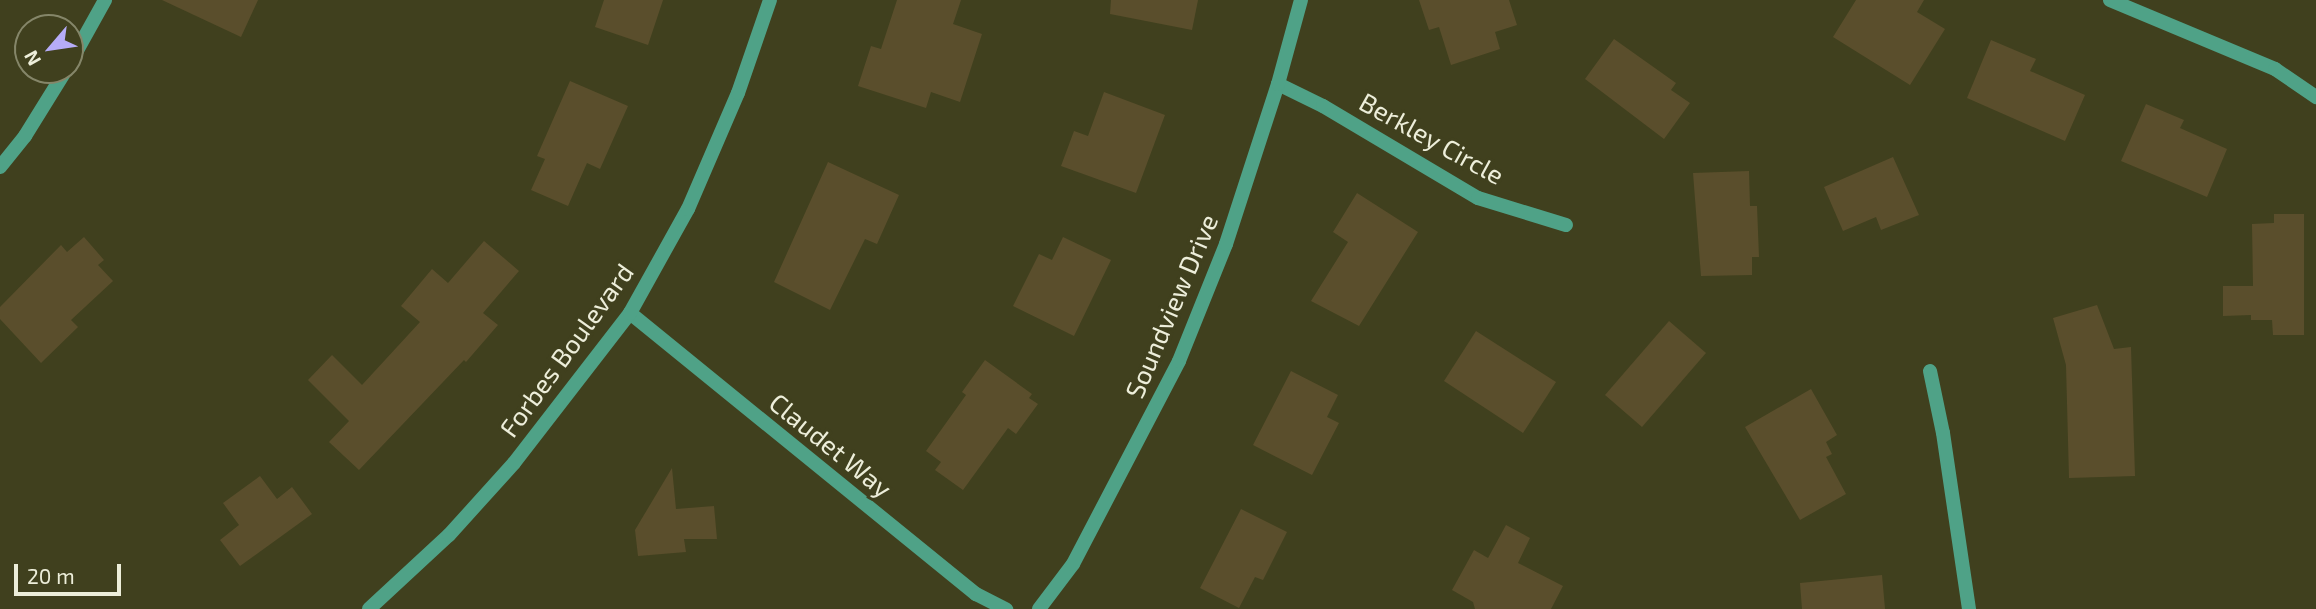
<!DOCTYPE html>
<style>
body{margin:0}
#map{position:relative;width:2316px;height:609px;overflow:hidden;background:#40401e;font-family:"Exo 2",sans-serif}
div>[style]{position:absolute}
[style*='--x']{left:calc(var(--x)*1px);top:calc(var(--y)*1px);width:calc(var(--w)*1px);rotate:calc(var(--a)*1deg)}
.building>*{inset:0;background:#5a4e2c}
.street>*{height:14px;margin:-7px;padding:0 7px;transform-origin:7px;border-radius:7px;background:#4fa287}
span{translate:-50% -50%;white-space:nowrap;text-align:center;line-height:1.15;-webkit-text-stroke:6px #40401e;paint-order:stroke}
.street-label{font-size:26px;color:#edeeda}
.north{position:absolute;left:14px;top:14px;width:70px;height:70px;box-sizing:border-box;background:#40401e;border:2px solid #858669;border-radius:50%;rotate:241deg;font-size:19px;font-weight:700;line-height:28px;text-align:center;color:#edeeda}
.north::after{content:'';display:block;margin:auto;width:24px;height:32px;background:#b6acf8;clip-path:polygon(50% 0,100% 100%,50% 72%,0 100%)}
.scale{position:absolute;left:14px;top:564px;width:107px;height:32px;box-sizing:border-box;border:4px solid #edeeda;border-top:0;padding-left:9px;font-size:21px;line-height:24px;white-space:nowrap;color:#edeeda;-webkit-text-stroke:5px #40401e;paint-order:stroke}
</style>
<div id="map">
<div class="building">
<i style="clip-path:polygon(162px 0,258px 0,241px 37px)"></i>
<i style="clip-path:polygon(604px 0,663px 0,648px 45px,595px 27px)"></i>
<i style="clip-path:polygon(897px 0,961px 0,953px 24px,982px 34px,960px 102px,931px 92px,926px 108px,858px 86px,871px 46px,881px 49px)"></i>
<i style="clip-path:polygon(1111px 0,1198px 0,1192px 30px,1110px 14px)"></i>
<i style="clip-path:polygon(1419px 0,1509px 0,1517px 25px,1495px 32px,1500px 49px,1451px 65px,1439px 27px,1429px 30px)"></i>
<i style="clip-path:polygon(1856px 0,1924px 0,1917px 12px,1945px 29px,1910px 85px,1833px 37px)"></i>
<i style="clip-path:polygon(1614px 39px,1676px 83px,1671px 90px,1690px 103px,1664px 139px,1585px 79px)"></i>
<i style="clip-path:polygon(1991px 40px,2036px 59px,2030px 71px,2085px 95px,2065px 141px,1967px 98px)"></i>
<i style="clip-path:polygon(570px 81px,628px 106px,600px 169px,587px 163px,568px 206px,531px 190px,545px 159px,537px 156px)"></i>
<i style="clip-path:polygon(1104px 92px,1165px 115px,1136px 193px,1061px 166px,1074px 131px,1088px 136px)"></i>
<i style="clip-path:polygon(2146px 104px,2184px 120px,2180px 128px,2227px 149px,2207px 197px,2121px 161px)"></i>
<i style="clip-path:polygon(1893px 157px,1919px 215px,1881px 230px,1876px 217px,1843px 231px,1824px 187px)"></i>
<i style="clip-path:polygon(828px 162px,899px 195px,877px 244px,865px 239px,830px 310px,774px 282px)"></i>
<i style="clip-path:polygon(1749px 171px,1750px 206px,1757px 206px,1759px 257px,1752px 257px,1752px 275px,1701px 276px,1693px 173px)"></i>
<i style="clip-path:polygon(1357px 193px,1418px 232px,1359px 326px,1311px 301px,1348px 242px,1333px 232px)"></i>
<i style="clip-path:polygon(2274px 214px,2304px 214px,2304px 335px,2273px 335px,2272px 320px,2251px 320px,2251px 315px,2223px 316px,2223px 286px,2253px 286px,2252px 224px,2274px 223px)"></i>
<i style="clip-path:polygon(84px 237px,104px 260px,98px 265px,113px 281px,71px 320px,78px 327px,41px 363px,0 319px,0 307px,61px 245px,67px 252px)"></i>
<i style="clip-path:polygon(1063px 237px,1111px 260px,1074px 336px,1013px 306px,1039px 254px,1052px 260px)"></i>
<i style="clip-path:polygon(484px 241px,519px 271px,483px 313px,498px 325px,466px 362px,464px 360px,359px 470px,329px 442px,349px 421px,308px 380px,332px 355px,362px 385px,420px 322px,401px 306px,432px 269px,448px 283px)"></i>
<i style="clip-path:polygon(2097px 305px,2114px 349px,2131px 347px,2135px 476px,2069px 478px,2066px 365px,2053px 318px)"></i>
<i style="clip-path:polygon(1669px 321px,1706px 353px,1642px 427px,1605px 395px)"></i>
<i style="clip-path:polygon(1476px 331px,1556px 382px,1523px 433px,1444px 381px)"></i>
<i style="clip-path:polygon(985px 360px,1032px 394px,1029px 398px,1038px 404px,1016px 434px,1008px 428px,963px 490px,935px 470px,941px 462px,926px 451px,966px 395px,962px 392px)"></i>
<i style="clip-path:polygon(1291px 371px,1338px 395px,1327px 417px,1339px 423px,1312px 475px,1253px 445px)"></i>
<i style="clip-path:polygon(1811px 389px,1837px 435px,1826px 442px,1832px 454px,1826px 457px,1846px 494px,1800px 520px,1745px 427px)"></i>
<i style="clip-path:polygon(672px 468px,676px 509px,714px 506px,717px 539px,684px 539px,686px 552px,638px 556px,635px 530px)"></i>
<i style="clip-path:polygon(260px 476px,277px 499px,292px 487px,312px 514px,240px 566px,220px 540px,239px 525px,223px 503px)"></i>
<i style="clip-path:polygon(1241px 509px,1287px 532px,1263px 580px,1255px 577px,1239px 608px,1200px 588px)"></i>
<i style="clip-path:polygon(1506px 525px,1530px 538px,1518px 563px,1563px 586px,1551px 609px,1475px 609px,1473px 602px,1452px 590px,1474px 550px,1488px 558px)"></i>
<i style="clip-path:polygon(1882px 575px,1885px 609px,1802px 609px,1800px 583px)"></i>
</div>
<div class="street">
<i style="--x:2110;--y:0;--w:179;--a:22.7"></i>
<i style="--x:2275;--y:69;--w:50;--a:34.3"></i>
<i style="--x:70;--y:63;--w:72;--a:-60.9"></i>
<i style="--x:1278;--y:84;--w:50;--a:26.1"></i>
<i style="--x:1323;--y:106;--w:180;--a:30.7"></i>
<i style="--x:1478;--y:198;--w:92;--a:17.1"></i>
<i style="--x:0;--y:167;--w:40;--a:-51"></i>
<i style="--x:25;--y:136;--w:78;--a:-58.2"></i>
<i style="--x:630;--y:313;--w:446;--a:39.1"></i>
<i style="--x:976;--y:594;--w:34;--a:27"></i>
<i style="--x:1930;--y:371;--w:63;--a:78.2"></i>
<i style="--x:1943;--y:433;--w:178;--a:81.6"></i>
<i style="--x:369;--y:609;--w:109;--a:-42.8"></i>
<i style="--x:449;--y:535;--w:97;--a:-47.9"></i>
<i style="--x:514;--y:463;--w:190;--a:-52.3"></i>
<i style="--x:630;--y:313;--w:119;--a:-60.9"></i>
<i style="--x:688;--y:209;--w:126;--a:-66.7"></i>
<i style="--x:738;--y:93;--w:98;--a:-71"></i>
<i style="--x:1039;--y:609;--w:56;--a:-52.9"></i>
<i style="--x:1073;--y:564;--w:229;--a:-62.4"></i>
<i style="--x:1179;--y:361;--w:126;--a:-68.1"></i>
<i style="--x:1226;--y:244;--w:168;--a:-72"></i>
<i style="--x:1278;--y:84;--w:87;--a:-74.7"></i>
</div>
<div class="street-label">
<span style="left:1432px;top:138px;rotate:29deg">Berkley Circle</span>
<span style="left:1171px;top:306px;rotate:-67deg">Soundview Drive</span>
<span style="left:566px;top:350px;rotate:-54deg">Forbes Boulevard</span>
<span style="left:831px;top:445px;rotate:39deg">Claudet Way</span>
</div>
<div class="north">N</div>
<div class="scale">20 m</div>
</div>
